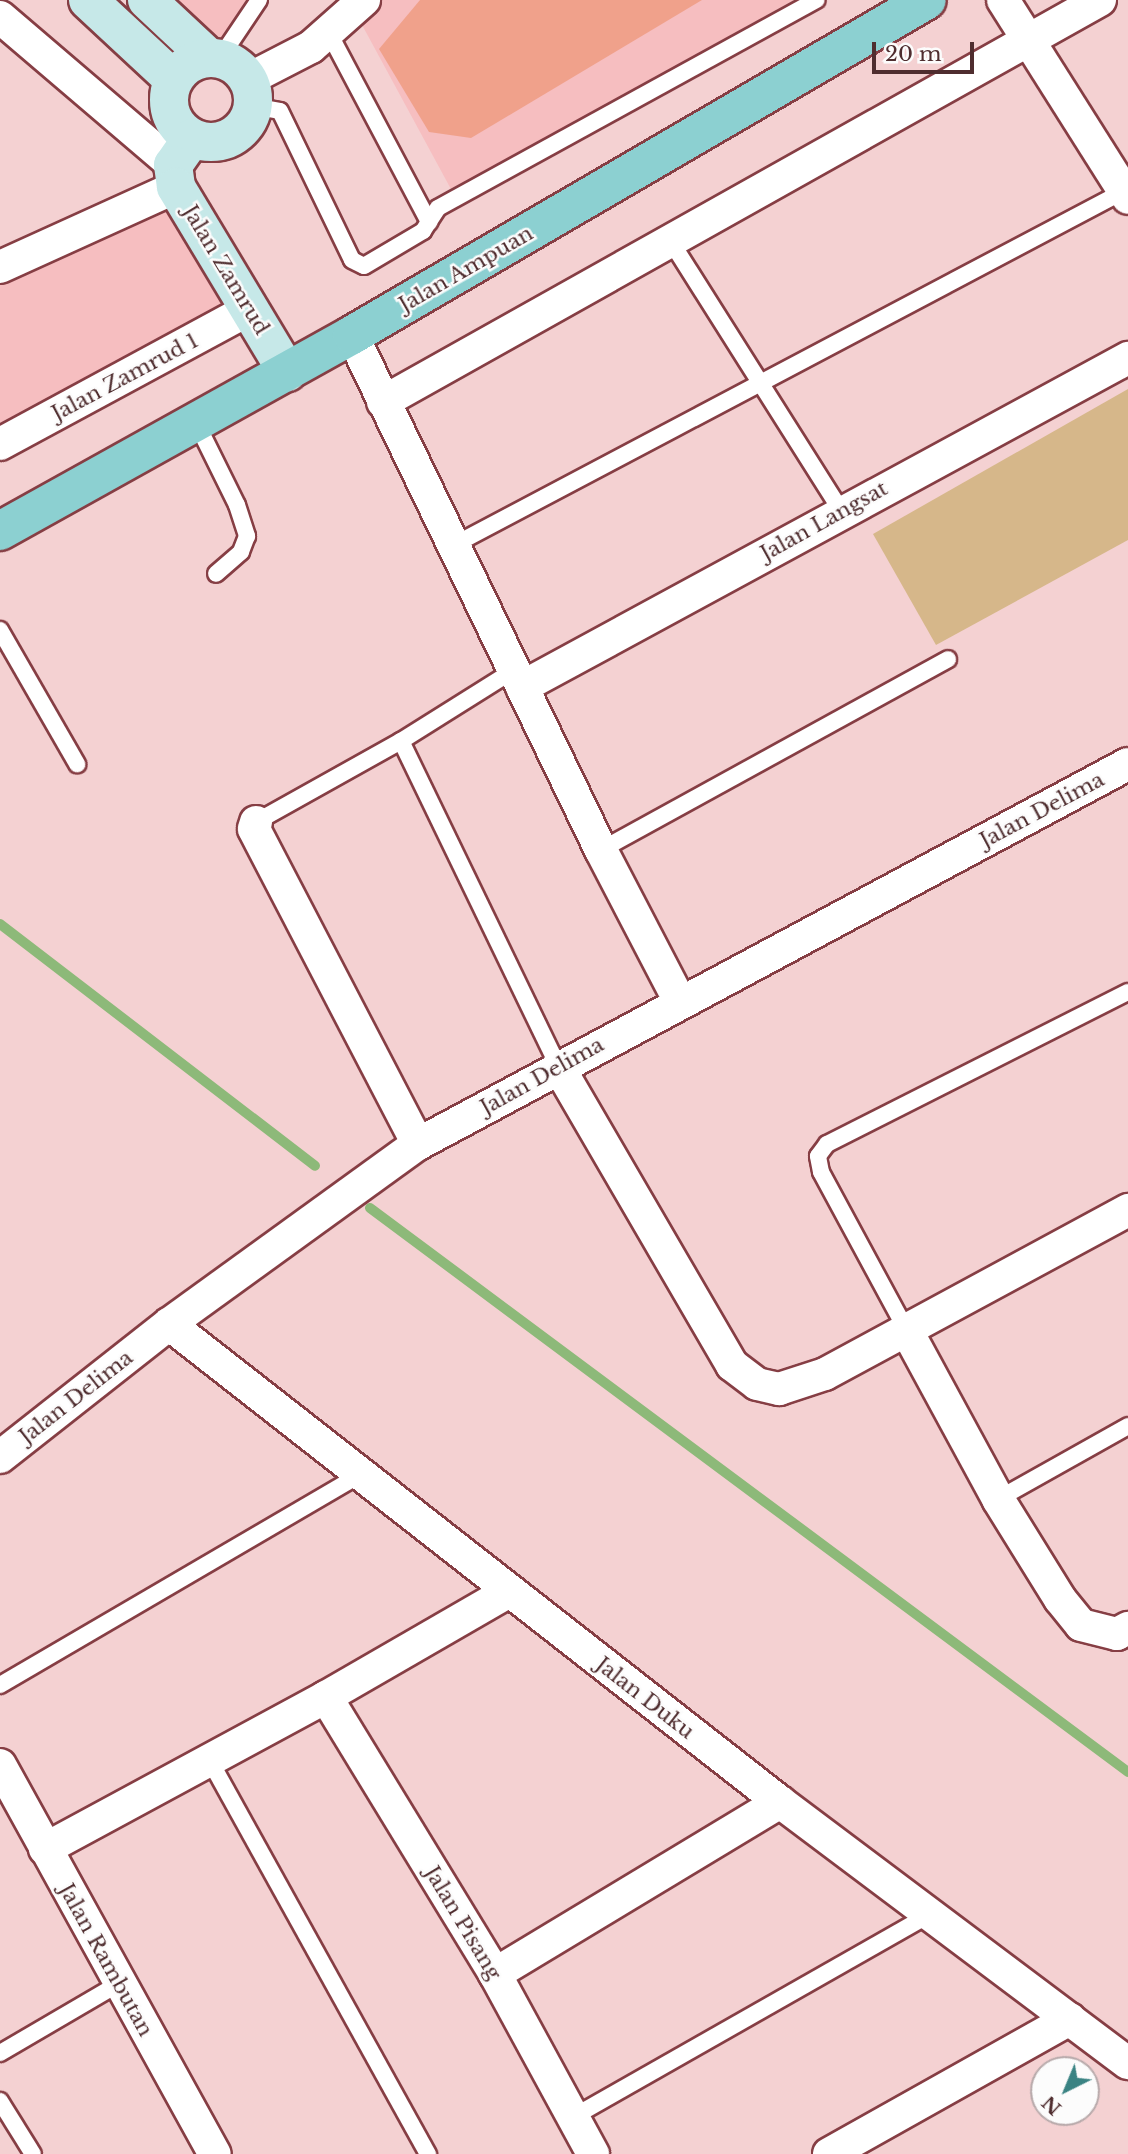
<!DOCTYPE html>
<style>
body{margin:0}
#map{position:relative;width:1128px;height:2154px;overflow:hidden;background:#f4d1d2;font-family:"Libre Baskerville",serif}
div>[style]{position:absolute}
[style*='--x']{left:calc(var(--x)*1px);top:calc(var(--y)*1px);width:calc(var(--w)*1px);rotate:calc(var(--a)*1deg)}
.built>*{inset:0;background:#f6bec0}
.green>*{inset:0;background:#d6b78a}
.stream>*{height:10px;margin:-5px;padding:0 5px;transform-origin:5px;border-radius:5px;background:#8db979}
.building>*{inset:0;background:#f0a18b}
.roads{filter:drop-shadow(2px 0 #863e44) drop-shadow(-2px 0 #863e44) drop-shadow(0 2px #863e44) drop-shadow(0 -2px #863e44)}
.lane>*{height:16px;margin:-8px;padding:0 8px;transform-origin:8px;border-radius:8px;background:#fff}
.street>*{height:32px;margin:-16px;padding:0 16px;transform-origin:16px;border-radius:16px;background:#fff}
.secondary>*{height:38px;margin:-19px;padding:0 19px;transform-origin:19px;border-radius:19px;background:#c6e8e8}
.secondary>.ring{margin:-19px;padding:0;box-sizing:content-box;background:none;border:38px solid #c6e8e8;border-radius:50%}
.primary>*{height:38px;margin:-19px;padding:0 19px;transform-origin:19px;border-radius:19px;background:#8cd0d1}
span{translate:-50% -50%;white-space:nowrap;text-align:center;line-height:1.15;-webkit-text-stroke:5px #fcfcfc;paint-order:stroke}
.street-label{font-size:21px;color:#4f2d2f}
.north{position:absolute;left:1030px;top:2056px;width:70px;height:70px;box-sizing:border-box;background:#fcfcfc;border:2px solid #b7a9aa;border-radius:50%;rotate:223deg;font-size:19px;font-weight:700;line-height:28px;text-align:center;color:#4f2d2f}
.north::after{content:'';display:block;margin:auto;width:24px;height:32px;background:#3a8383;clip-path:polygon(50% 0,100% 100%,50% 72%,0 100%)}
.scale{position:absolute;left:872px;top:42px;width:102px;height:32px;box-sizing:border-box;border:4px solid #4f2d2f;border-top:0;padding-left:9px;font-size:21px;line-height:24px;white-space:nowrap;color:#4f2d2f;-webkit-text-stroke:5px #fcfcfc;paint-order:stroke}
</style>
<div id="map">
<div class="built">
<i style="clip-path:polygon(174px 0,268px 0,240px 45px,215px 36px)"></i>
<i style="clip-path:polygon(380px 0,794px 0,452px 191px,361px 23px)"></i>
<i style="clip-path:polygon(157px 181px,196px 181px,270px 309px,0 456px,0 253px)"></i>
</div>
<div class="green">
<i style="clip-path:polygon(1128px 389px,1128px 540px,936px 645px,873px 534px)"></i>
</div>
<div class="stream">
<i style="--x:0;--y:924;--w:397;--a:37.5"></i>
<i style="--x:370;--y:1208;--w:945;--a:36.65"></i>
</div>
<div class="building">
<i style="clip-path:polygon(420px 0,702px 0,471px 138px,429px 132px,379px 49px)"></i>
</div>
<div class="roads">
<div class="lane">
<i style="--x:329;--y:33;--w:214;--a:62.1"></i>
<i style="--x:220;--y:58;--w:70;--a:-56.1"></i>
<i style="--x:252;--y:106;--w:28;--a:10"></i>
<i style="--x:280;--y:111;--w:165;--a:64.2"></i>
<i style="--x:352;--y:260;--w:13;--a:27"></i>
<i style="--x:364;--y:266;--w:69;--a:-30.7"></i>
<i style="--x:423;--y:231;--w:27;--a:-57"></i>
<i style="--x:438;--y:208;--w:432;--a:-28.8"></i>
<i style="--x:670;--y:240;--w:320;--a:57.7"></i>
<i style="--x:197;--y:424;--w:90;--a:63.7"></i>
<i style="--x:237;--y:505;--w:33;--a:72"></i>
<i style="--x:247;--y:536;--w:17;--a:111"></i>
<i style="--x:241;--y:552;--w:33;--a:139"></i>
<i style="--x:452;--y:546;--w:760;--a:-27.85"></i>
<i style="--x:0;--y:630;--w:155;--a:60.1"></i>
<i style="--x:401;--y:741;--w:361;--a:64.2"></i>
<i style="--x:256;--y:822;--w:166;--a:-29.2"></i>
<i style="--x:401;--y:741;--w:133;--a:-32.1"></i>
<i style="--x:601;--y:850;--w:396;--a:-28.8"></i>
<i style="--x:908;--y:1333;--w:183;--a:-118.4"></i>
<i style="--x:821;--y:1172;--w:16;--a:-101"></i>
<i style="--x:818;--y:1156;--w:15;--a:-53"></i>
<i style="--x:827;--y:1144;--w:337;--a:-26.8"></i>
<i style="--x:998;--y:1499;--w:149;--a:-29.3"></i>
<i style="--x:0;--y:1685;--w:418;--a:-30.3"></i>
<i style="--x:209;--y:1759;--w:452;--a:61"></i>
<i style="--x:0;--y:2053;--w:137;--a:-30.3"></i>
<i style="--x:0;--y:2101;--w:62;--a:58.1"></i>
<i style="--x:573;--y:2117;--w:411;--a:-29.6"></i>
</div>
<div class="street">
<i style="--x:1003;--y:0;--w:234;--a:57.7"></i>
<i style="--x:0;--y:17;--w:228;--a:40.5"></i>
<i style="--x:247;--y:80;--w:72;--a:-27.3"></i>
<i style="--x:311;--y:47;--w:71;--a:-41.6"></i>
<i style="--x:0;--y:267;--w:193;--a:-24.4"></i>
<i style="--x:352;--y:335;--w:572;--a:64.2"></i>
<i style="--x:601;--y:850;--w:171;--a:62.5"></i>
<i style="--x:383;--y:402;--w:822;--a:-29.28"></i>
<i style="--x:0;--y:444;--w:284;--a:-28.4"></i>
<i style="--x:522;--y:687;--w:690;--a:-28.5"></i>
<i style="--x:256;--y:822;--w:7;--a:106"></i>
<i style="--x:254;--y:829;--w:355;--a:62.5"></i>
<i style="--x:558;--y:1066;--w:346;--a:59.8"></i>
<i style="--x:732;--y:1365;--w:31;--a:37"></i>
<i style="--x:757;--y:1384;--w:23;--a:13"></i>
<i style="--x:779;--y:1389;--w:48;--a:-18.1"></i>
<i style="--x:825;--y:1374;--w:345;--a:-28.4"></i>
<i style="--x:169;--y:1324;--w:776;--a:38.04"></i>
<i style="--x:780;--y:1802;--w:435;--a:36.9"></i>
<i style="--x:908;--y:1333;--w:189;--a:61.5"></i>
<i style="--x:998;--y:1499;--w:118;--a:58.2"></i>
<i style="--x:1060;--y:1599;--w:33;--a:51"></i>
<i style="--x:1081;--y:1625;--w:37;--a:14"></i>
<i style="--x:1117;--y:1634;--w:13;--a:-29"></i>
<i style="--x:0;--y:1457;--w:215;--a:-38.2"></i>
<i style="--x:169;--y:1324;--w:307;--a:-35.9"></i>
<i style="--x:418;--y:1144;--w:805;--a:-28.16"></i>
<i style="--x:326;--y:1697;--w:324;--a:58.6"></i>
<i style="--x:495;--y:1974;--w:205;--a:61.4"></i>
<i style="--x:0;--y:1765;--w:444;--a:61.1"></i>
<i style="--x:45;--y:1849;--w:319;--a:-28.4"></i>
<i style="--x:326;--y:1697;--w:210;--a:-30"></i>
<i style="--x:495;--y:1974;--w:333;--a:-31.1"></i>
<i style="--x:829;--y:2154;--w:276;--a:-29.3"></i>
</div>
<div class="secondary">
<i style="--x:88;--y:0;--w:116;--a:42.9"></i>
<i style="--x:147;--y:0;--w:83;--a:43.1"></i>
<i class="ring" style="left:169px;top:58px;width:46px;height:46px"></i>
<i style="--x:192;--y:138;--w:33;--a:125"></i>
<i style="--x:173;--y:165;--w:22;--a:82"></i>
<i style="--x:176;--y:187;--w:216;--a:59"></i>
</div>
<div class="primary">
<i style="--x:0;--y:531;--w:403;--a:-29.1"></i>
<i style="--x:352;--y:335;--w:665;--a:-30.23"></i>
</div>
</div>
<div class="street-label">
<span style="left:466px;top:269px;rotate:-30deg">Jalan Ampuan</span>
<span style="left:226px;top:270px;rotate:59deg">Jalan Zamrud</span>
<span style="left:125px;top:377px;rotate:-28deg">Jalan Zamrud 1</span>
<span style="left:824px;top:521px;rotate:-29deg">Jalan Langsat</span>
<span style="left:1042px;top:810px;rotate:-28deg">Jalan Delima</span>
<span style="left:542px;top:1076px;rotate:-29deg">Jalan Delima</span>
<span style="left:76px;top:1397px;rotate:-38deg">Jalan Delima</span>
<span style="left:645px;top:1698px;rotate:38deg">Jalan Duku</span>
<span style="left:463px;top:1923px;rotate:59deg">Jalan Pisang</span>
<span style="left:106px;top:1960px;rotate:61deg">Jalan Rambutan</span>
</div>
<div class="north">N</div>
<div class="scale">20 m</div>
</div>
